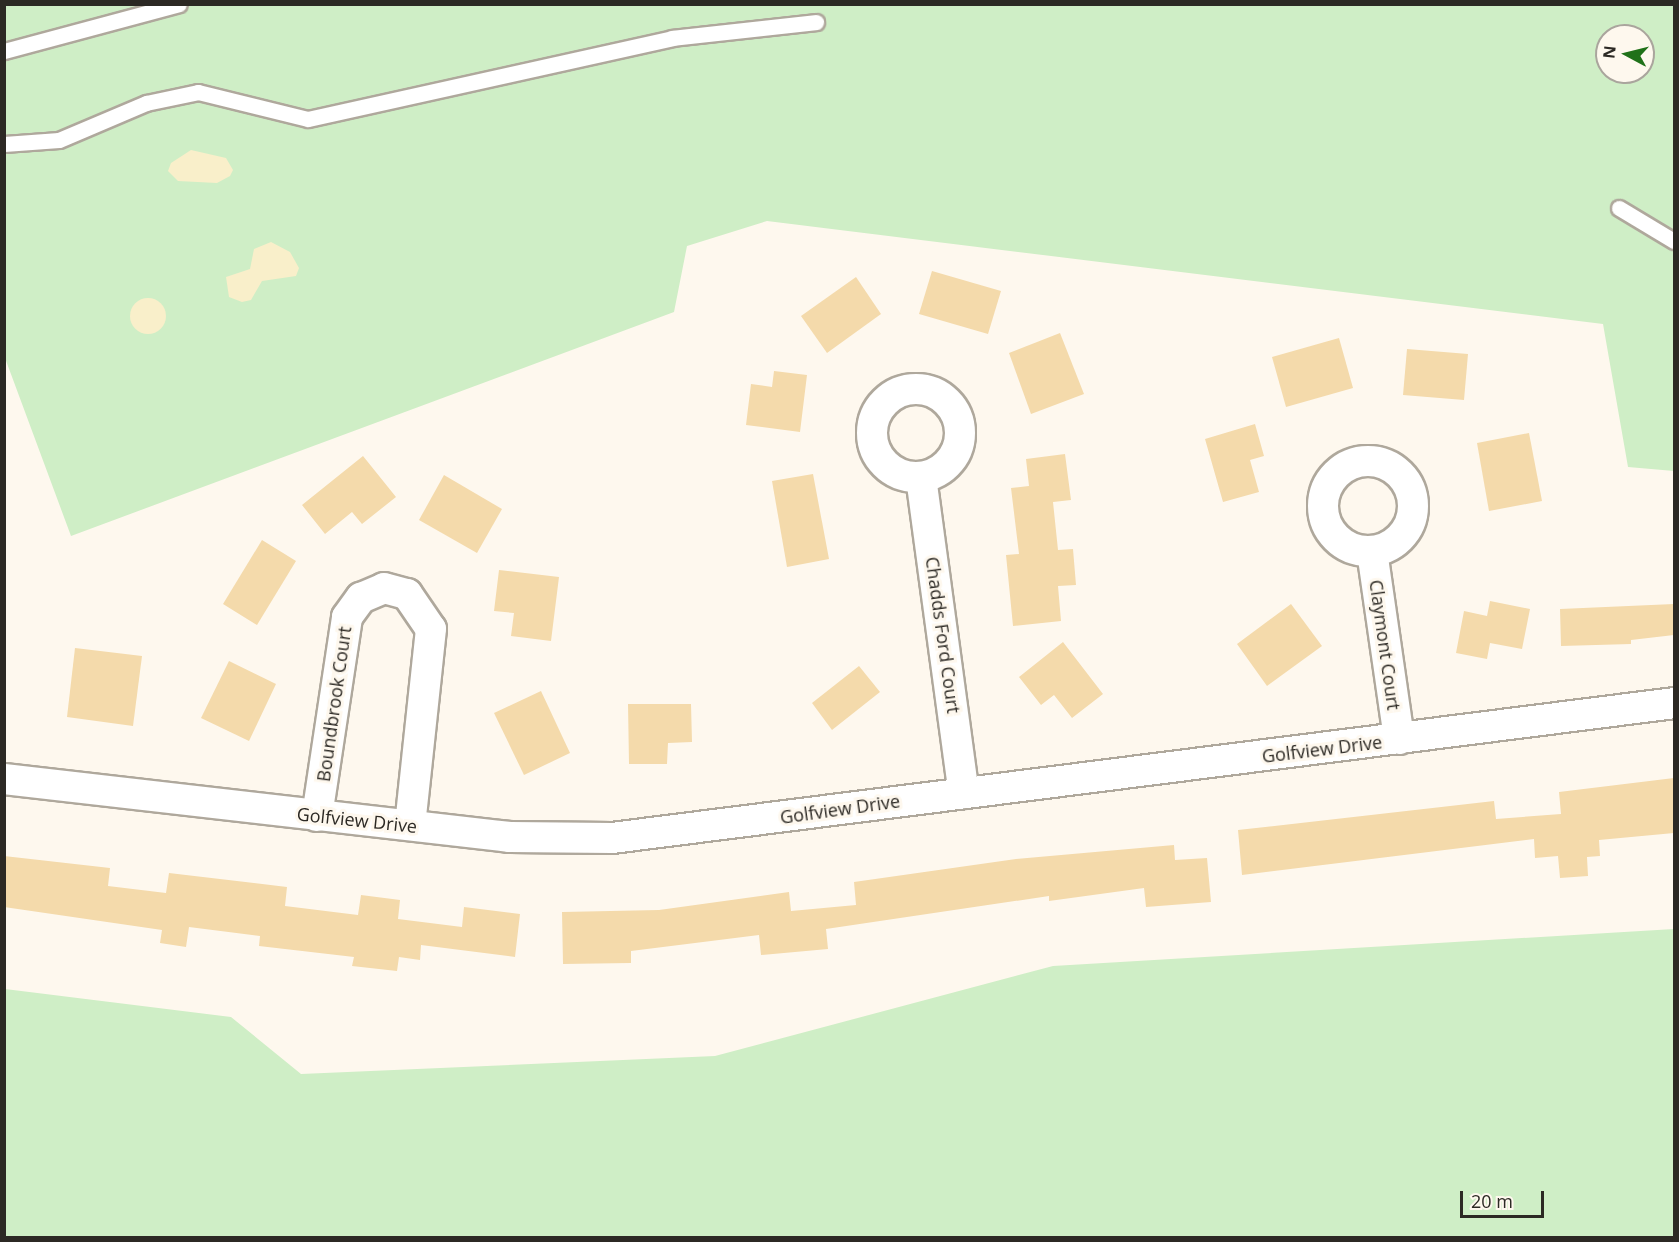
<!DOCTYPE html>
<style>
body{margin:0}
#map{position:relative;width:1679px;height:1242px;overflow:hidden;background:#fef8ee;font-family:"Open Sans",sans-serif}
div>[style]{position:absolute}
[style*='--x']{left:calc(var(--x)*1px);top:calc(var(--y)*1px);width:calc(var(--w)*1px);rotate:calc(var(--a)*1deg)}
.green>*{inset:0;background:#cfeec6}
.sand>*{inset:0;background:#f9efca}
.round{border-radius:50%}
.building>*{inset:0;background:#f4daab}
.roads{filter:drop-shadow(2px 0 #afa89c) drop-shadow(-2px 0 #afa89c) drop-shadow(0 2px #afa89c) drop-shadow(0 -2px #afa89c)}
.lane>*{height:15px;margin:-7.5px;padding:0 7.5px;transform-origin:7.5px;border-radius:7.5px;background:#fff}
.street>*{height:30px;margin:-15px;padding:0 15px;transform-origin:15px;border-radius:15px;background:#fff}
.street>.ring{margin:-15px;padding:0;box-sizing:content-box;background:none;border:30px solid #fff;border-radius:50%}
span{translate:-50% -50%;white-space:nowrap;text-align:center;line-height:1.15;-webkit-text-stroke:6px #fef8ee;paint-order:stroke}
.street-label{font-size:18px;color:#2c2924}
.frame{position:absolute;inset:0;border:6px solid #2c2924;pointer-events:none}
.north{position:absolute;left:1595px;top:24px;width:60px;height:60px;box-sizing:border-box;background:#fef8ee;border:2px solid #aaa59d;border-radius:50%;rotate:277deg;font-size:16px;font-weight:700;line-height:24px;text-align:center;color:#2c2924}
.north::after{content:'';display:block;margin:auto;width:21px;height:27px;background:#207119;clip-path:polygon(50% 0,100% 100%,50% 72%,0 100%)}
.scale{position:absolute;left:1460px;top:1191px;width:84px;height:27px;box-sizing:border-box;border:3px solid #2c2924;border-top:0;padding-left:8px;font-size:18px;line-height:21px;white-space:nowrap;color:#2c2924;-webkit-text-stroke:4px #fef8ee;paint-order:stroke}
</style>
<div id="map">
<div class="green">
<i style="clip-path:polygon(evenodd,5px 5px,1674px 5px,1674px 471px,1628px 467px,1603px 324px,767px 221px,687px 246px,674px 312px,71px 536px,5px 358px,5px 5px,1607px 36px,1643px 36px,1643px 72px,1607px 72px,1607px 36px)"></i>
<i style="clip-path:polygon(1674px 929px,1674px 1237px,5px 1237px,5px 989px,231px 1017px,301px 1074px,715px 1056px,1053px 966px)"></i>
</div>
<div class="sand">
<i style="clip-path:polygon(191px 150px,226px 158px,233px 170px,230px 176px,217px 183px,178px 181px,168px 171px,171px 163px)"></i>
<i style="clip-path:polygon(271px 242px,290px 252px,299px 268px,296px 276px,262px 281px,251px 300px,242px 302px,229px 297px,226px 277px,250px 269px,254px 249px)"></i>
<i class="round" style="left:130px;top:298px;width:36px;height:36px"></i>
</div>
<div class="building">
<i style="clip-path:polygon(932px 271px,1001px 291px,988px 334px,919px 314px)"></i>
<i style="clip-path:polygon(856px 277px,881px 314px,827px 353px,801px 316px)"></i>
<i style="clip-path:polygon(1060px 333px,1084px 394px,1031px 414px,1009px 353px)"></i>
<i style="clip-path:polygon(1339px 338px,1353px 388px,1286px 407px,1272px 357px)"></i>
<i style="clip-path:polygon(1407px 349px,1468px 354px,1464px 400px,1403px 395px)"></i>
<i style="clip-path:polygon(774px 371px,807px 375px,800px 432px,746px 425px,751px 384px,772px 387px)"></i>
<i style="clip-path:polygon(1255px 424px,1264px 456px,1250px 460px,1259px 492px,1223px 502px,1205px 439px)"></i>
<i style="clip-path:polygon(1529px 433px,1542px 501px,1489px 511px,1477px 443px)"></i>
<i style="clip-path:polygon(1065px 454px,1071px 500px,1053px 502px,1058px 550px,1073px 549px,1076px 585px,1058px 586px,1061px 621px,1013px 626px,1006px 555px,1019px 554px,1011px 488px,1029px 486px,1026px 459px)"></i>
<i style="clip-path:polygon(363px 456px,396px 497px,362px 524px,352px 512px,325px 534px,302px 505px)"></i>
<i style="clip-path:polygon(813px 474px,829px 559px,787px 567px,772px 481px)"></i>
<i style="clip-path:polygon(444px 475px,502px 509px,477px 553px,419px 520px)"></i>
<i style="clip-path:polygon(262px 540px,296px 561px,257px 625px,223px 604px)"></i>
<i style="clip-path:polygon(499px 570px,559px 577px,551px 641px,511px 636px,514px 613px,494px 611px)"></i>
<i style="clip-path:polygon(1490px 601px,1530px 609px,1522px 649px,1490px 643px,1487px 659px,1456px 653px,1464px 611px,1487px 616px)"></i>
<i style="clip-path:polygon(1291px 604px,1322px 646px,1267px 686px,1237px 644px)"></i>
<i style="clip-path:polygon(1674px 604px,1674px 635px,1631px 640px,1631px 644px,1561px 646px,1560px 609px)"></i>
<i style="clip-path:polygon(1063px 642px,1103px 694px,1072px 718px,1054px 695px,1041px 705px,1019px 677px)"></i>
<i style="clip-path:polygon(75px 648px,142px 656px,133px 726px,67px 717px)"></i>
<i style="clip-path:polygon(229px 661px,276px 684px,249px 741px,201px 718px)"></i>
<i style="clip-path:polygon(859px 666px,880px 692px,832px 730px,812px 703px)"></i>
<i style="clip-path:polygon(541px 691px,570px 753px,524px 775px,494px 713px)"></i>
<i style="clip-path:polygon(628px 704px,691px 704px,692px 742px,668px 743px,667px 764px,629px 764px)"></i>
<i style="clip-path:polygon(1674px 778px,1674px 833px,1599px 840px,1600px 856px,1587px 857px,1588px 876px,1560px 878px,1558px 856px,1535px 858px,1534px 839px,1242px 875px,1238px 830px,1494px 801px,1496px 819px,1561px 814px,1559px 792px)"></i>
<i style="clip-path:polygon(1174px 845px,1175px 860px,1207px 858px,1211px 902px,1146px 907px,1144px 888px,1049px 901px,1049px 896px,826px 929px,828px 949px,761px 955px,759px 935px,631px 951px,631px 963px,563px 964px,562px 912px,659px 910px,789px 892px,791px 911px,856px 905px,854px 882px,1016px 859px)"></i>
<i style="clip-path:polygon(4px 856px,110px 868px,108px 886px,166px 893px,169px 873px,287px 887px,285px 906px,358px 915px,361px 895px,400px 900px,398px 919px,462px 927px,464px 907px,520px 914px,515px 957px,421px 945px,420px 960px,399px 957px,397px 971px,352px 966px,354px 957px,259px 946px,260px 936px,189px 927px,186px 947px,160px 943px,162px 930px,4px 907px)"></i>
</div>
<div class="roads">
<div class="lane">
<i style="--x:4;--y:51;--w:181;--a:-15"></i>
<i style="--x:4;--y:144;--w:55;--a:-4.2"></i>
<i style="--x:59;--y:140;--w:95;--a:-23"></i>
<i style="--x:146;--y:103;--w:53;--a:-11.9"></i>
<i style="--x:198;--y:92;--w:113;--a:13.8"></i>
<i style="--x:308;--y:119;--w:373;--a:-12.5"></i>
<i style="--x:672;--y:38;--w:145;--a:-6.3"></i>
<i style="--x:1619;--y:208;--w:64;--a:31"></i>
</div>
<div class="street">
<i class="ring" style="left:872px;top:389px;width:58px;height:58px"></i>
<i class="ring" style="left:1323px;top:461px;width:60px;height:60px"></i>
<i style="--x:921;--y:477;--w:319;--a:82.3"></i>
<i style="--x:1372;--y:551;--w:190;--a:81.8"></i>
<i style="--x:4;--y:779;--w:509;--a:6.54"></i>
<i style="--x:510;--y:837;--w:102;--a:0.6"></i>
<i style="--x:612;--y:838;--w:1071;--a:-7.24"></i>
<i style="--x:317;--y:816;--w:201;--a:-81.4"></i>
<i style="--x:347;--y:617;--w:24;--a:-54"></i>
<i style="--x:361;--y:598;--w:25;--a:-23"></i>
<i style="--x:384;--y:588;--w:24;--a:15"></i>
<i style="--x:407;--y:594;--w:42;--a:55.6"></i>
<i style="--x:431;--y:629;--w:197;--a:96.1"></i>
</div>
</div>
<div class="street-label">
<span style="left:943px;top:635px;rotate:82deg">Chadds Ford Court</span>
<span style="left:1385px;top:645px;rotate:82deg">Claymont Court</span>
<span style="left:334px;top:704px;rotate:-82deg">Boundbrook Court</span>
<span style="left:1322px;top:749px;rotate:-7deg">Golfview Drive</span>
<span style="left:840px;top:809px;rotate:-8deg">Golfview Drive</span>
<span style="left:357px;top:820px;rotate:6deg">Golfview Drive</span>
</div>
<div class="frame"></div>
<div class="north">N</div>
<div class="scale">20 m</div>
</div>
